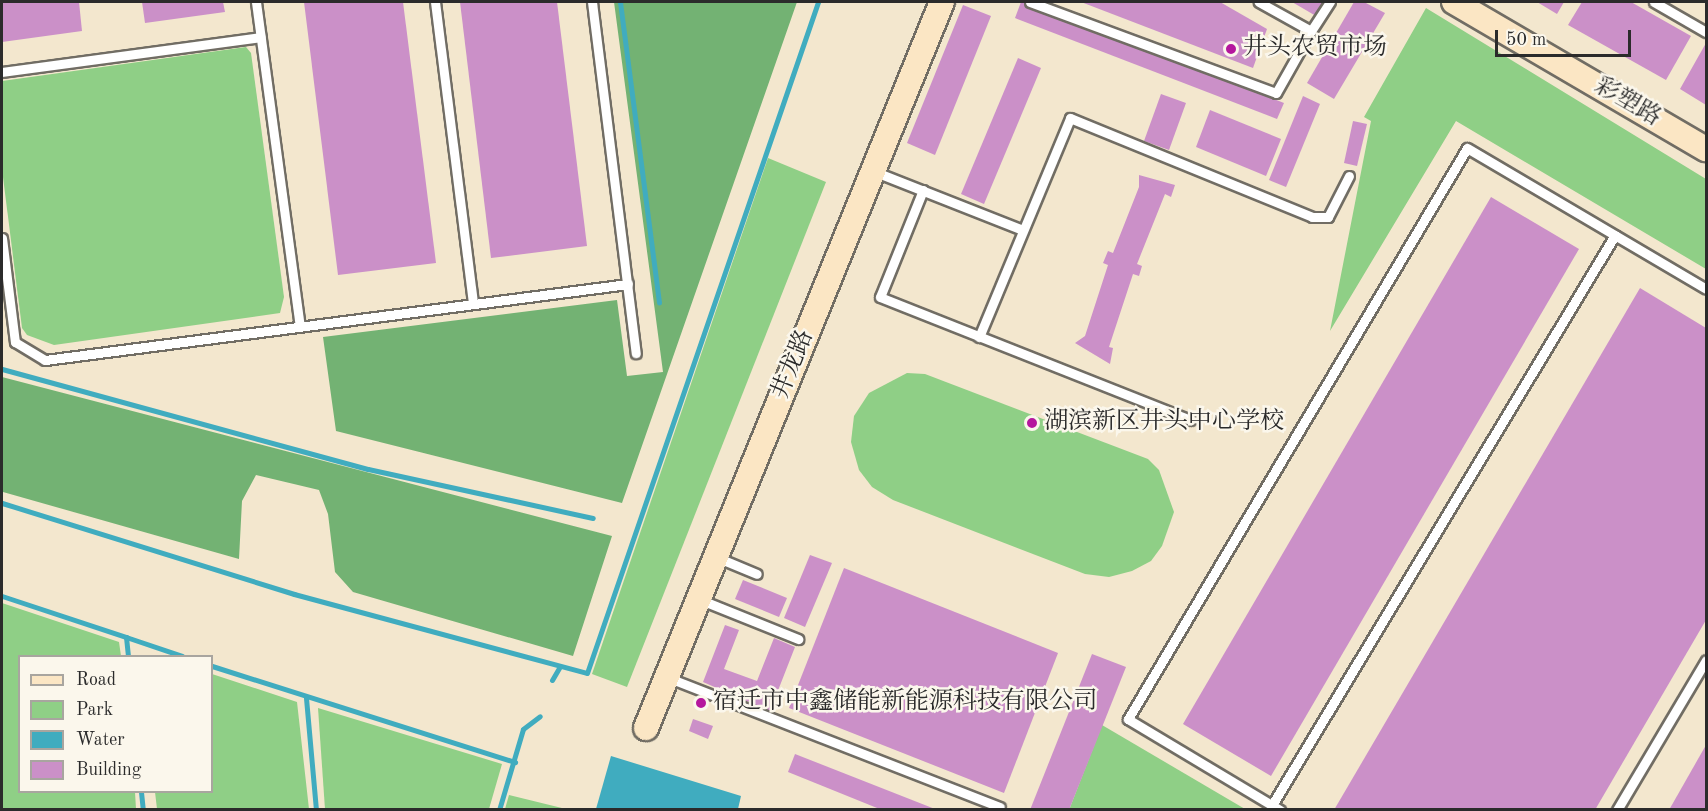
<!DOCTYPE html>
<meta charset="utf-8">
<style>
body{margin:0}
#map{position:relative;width:1708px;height:811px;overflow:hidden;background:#f3e7ce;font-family:"Old Standard TT","Noto Serif SC",serif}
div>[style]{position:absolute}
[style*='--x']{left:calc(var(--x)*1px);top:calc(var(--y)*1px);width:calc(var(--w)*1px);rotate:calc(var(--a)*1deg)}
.green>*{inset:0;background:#8fcf86}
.forest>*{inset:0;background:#73b273}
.water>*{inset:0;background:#40acbf}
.stream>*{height:5px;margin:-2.5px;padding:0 2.5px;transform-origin:2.5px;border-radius:2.5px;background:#40acbf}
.building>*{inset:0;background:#cb90c8}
.roads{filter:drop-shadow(2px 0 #716d64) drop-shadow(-2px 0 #716d64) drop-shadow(0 2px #716d64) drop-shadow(0 -2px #716d64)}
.lane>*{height:9px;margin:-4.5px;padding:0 4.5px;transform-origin:4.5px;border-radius:4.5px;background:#fff}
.secondary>*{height:24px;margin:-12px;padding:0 12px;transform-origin:12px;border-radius:12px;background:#fbe6c4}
.dots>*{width:16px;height:16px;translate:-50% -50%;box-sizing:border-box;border:3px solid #fbf7ec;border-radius:50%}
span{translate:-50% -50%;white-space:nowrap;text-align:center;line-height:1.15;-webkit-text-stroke:5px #fbf7ec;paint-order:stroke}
.poi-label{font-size:24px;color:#2b2b2b}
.left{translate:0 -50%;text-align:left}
.street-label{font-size:24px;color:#2b2b2b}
.frame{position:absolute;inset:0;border:3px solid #2b2b2b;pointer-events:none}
.legend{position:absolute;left:18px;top:655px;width:195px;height:138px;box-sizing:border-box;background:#fbf7ec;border:2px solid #a8a59f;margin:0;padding:8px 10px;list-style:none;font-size:18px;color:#2b2b2b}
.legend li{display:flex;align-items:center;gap:12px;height:30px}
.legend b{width:30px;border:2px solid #a8a59f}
.scale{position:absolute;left:1495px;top:30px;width:136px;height:27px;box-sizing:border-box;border:3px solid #2b2b2b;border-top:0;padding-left:8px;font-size:18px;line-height:21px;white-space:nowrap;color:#2b2b2b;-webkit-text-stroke:4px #fbf7ec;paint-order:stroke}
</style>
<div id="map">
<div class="green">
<i style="clip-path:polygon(1426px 8px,1706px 179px,1706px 269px,1456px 121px,1330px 331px,1371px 121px,1364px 117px)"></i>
<i style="clip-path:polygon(246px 47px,251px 53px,284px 297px,280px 313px,54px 345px,27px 335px,22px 328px,2px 169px,2px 81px)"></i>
<i style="clip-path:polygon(768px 158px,826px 182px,627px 687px,592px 674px)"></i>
<i style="clip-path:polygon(907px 373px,925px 374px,1148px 459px,1159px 470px,1174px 512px,1162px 546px,1151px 561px,1132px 571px,1109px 577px,1085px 574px,893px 500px,872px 487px,859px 470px,851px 442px,854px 416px,869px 393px)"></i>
<i style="clip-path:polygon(2px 603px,119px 642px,121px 656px,20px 656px,20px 792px,135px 792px,136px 809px,2px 809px)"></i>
<i style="clip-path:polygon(212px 674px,297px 702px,309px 809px,157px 809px,155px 792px,212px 792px)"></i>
<i style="clip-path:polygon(318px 708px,502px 764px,489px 809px,325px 809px)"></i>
<i style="clip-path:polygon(1102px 725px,1245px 809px,1069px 810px)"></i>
<i style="clip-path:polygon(509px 795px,566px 809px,505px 809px)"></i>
</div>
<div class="forest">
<i style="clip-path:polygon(614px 2px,797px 2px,622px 503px,336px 431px,323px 337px,617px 300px,627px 376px,663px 372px)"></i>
<i style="clip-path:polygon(2px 377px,612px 536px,573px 656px,353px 592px,335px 572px,328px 514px,319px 490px,256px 475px,242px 501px,239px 559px,3px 492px)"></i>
</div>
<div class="water">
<i style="clip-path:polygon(611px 756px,741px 796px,738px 809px,596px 809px)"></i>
</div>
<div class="stream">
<i style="--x:620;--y:2;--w:303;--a:82.6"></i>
<i style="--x:2;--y:369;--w:379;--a:15.3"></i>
<i style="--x:368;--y:469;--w:230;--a:12.3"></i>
<i style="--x:2;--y:503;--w:306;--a:17.3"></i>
<i style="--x:294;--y:594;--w:303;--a:15.1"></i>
<i style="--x:587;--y:673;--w:710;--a:-71"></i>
<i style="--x:2;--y:596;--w:131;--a:18.3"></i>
<i style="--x:126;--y:637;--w:19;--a:84"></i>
<i style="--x:126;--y:637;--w:59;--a:18.7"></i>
<i style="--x:212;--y:666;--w:318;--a:17.6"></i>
<i style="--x:552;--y:680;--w:16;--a:-60"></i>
<i style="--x:306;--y:698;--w:112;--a:84.9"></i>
<i style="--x:141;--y:792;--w:18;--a:84"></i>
<i style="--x:499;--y:810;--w:84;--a:-73.5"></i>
<i style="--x:523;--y:729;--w:21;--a:-37"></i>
</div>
<div class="building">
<i style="clip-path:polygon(2px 2px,79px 2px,82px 31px,2px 42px)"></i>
<i style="clip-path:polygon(142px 2px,223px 2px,225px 12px,145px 23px)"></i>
<i style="clip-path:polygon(304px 2px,403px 2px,436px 263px,338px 275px)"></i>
<i style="clip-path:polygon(460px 2px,557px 2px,587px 246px,491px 258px)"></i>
<i style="clip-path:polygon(1021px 2px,1284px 103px,1277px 119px,1015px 18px)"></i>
<i style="clip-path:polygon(1081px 2px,1220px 2px,1267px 29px,1253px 68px)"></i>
<i style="clip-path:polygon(1292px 2px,1325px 2px,1316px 16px)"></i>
<i style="clip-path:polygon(1354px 2px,1364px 2px,1385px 13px,1334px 99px,1307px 83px)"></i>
<i style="clip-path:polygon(1537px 2px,1564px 2px,1557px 14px)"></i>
<i style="clip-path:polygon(1582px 2px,1631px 2px,1691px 36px,1666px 80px,1568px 25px)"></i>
<i style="clip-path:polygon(963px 5px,991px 16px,935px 155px,907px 143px)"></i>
<i style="clip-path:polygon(1706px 43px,1706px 105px,1680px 89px)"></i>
<i style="clip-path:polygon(1018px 58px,1041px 68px,984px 204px,961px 194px)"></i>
<i style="clip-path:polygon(1161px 94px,1186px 103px,1169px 150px,1144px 141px)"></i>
<i style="clip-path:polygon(1303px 96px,1320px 104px,1286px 187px,1269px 180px)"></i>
<i style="clip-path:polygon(1210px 110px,1281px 139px,1266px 176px,1196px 147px)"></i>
<i style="clip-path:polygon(1353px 121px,1367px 124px,1357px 166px,1344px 163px)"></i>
<i style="clip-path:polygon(1139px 175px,1175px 185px,1171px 197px,1165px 194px,1137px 264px,1142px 266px,1139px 276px,1133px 274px,1109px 347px,1113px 348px,1110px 364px,1075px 343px,1085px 336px,1108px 265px,1103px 263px,1108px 251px,1113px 253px,1139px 187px)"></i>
<i style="clip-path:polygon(1491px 197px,1579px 249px,1271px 776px,1183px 724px)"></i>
<i style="clip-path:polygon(1640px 288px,1706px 328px,1706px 620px,1595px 810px,1334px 810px)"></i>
<i style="clip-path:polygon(810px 555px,832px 563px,805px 627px,784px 618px)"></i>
<i style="clip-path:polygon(844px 568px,1058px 653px,1004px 793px,789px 708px)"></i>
<i style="clip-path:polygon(743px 580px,787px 598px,779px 617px,735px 599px)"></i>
<i style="clip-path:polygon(725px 625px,739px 630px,724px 669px,757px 681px,774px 638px,795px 647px,770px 711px,703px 682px)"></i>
<i style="clip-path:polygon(1092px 654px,1126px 667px,1069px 810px,1030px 810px)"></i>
<i style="clip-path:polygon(693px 719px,713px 726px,708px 739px,689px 731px)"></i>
<i style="clip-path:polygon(1706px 745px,1706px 810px,1669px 810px)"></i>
<i style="clip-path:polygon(795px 754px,935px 809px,935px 810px,882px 810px,788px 772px)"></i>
</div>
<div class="roads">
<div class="lane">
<i style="--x:256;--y:2;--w:327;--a:82.3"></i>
<i style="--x:435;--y:2;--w:303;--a:82.8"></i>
<i style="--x:592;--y:2;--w:354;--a:82.9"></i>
<i style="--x:1030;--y:2;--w:262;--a:20.3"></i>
<i style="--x:1276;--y:93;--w:71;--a:-60.6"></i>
<i style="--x:1311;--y:31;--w:60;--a:-150.9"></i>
<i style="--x:1654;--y:2;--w:60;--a:30"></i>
<i style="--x:1311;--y:31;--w:35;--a:-57"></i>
<i style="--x:2;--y:72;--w:261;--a:-7.7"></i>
<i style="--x:873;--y:171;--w:161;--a:21.5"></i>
<i style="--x:923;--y:190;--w:115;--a:111.9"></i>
<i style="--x:880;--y:297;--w:334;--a:21.6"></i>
<i style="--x:2;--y:238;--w:105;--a:82.9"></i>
<i style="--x:15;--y:342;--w:35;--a:31"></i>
<i style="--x:45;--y:360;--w:588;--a:-7.43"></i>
<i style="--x:979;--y:337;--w:237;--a:-67.4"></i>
<i style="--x:1070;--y:118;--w:261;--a:22.2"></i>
<i style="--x:1312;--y:217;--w:16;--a:0"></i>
<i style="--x:1328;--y:217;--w:46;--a:-62.9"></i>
<i style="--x:716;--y:557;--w:44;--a:22.5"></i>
<i style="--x:701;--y:600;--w:105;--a:21.9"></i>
<i style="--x:669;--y:678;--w:355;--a:21.3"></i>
<i style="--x:1272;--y:805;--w:665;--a:-58.96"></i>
<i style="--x:1280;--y:810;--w:177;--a:-149.1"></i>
<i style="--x:1128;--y:719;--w:664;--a:-59.3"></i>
<i style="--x:1467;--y:148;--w:277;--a:30.5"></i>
<i style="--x:1617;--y:810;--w:174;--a:-59.3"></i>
</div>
<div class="secondary">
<i style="--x:1454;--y:2;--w:292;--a:30.3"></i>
<i style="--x:646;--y:728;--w:784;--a:-67.82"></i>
</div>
</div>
<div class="dots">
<i style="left:1231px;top:49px;background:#b5179e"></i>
<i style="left:1032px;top:423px;background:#b5179e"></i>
<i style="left:701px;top:703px;background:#b5179e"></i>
</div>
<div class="poi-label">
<span class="left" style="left:1243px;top:49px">井头农贸市场</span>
<span class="left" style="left:1044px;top:423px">湖滨新区井头中心学校</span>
<span class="left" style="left:713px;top:703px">宿迁市中鑫储能新能源科技有限公司</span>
</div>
<div class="street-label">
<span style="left:1627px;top:103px;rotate:30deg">彩塑路</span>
<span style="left:794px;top:365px;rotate:-68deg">井龙路</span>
</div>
<div class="frame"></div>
<ul class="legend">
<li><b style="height:8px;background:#fbe6c4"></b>Road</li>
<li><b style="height:16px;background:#8fcf86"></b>Park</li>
<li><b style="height:16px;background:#40acbf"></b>Water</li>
<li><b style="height:16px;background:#cb90c8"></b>Building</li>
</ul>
<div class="scale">50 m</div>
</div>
